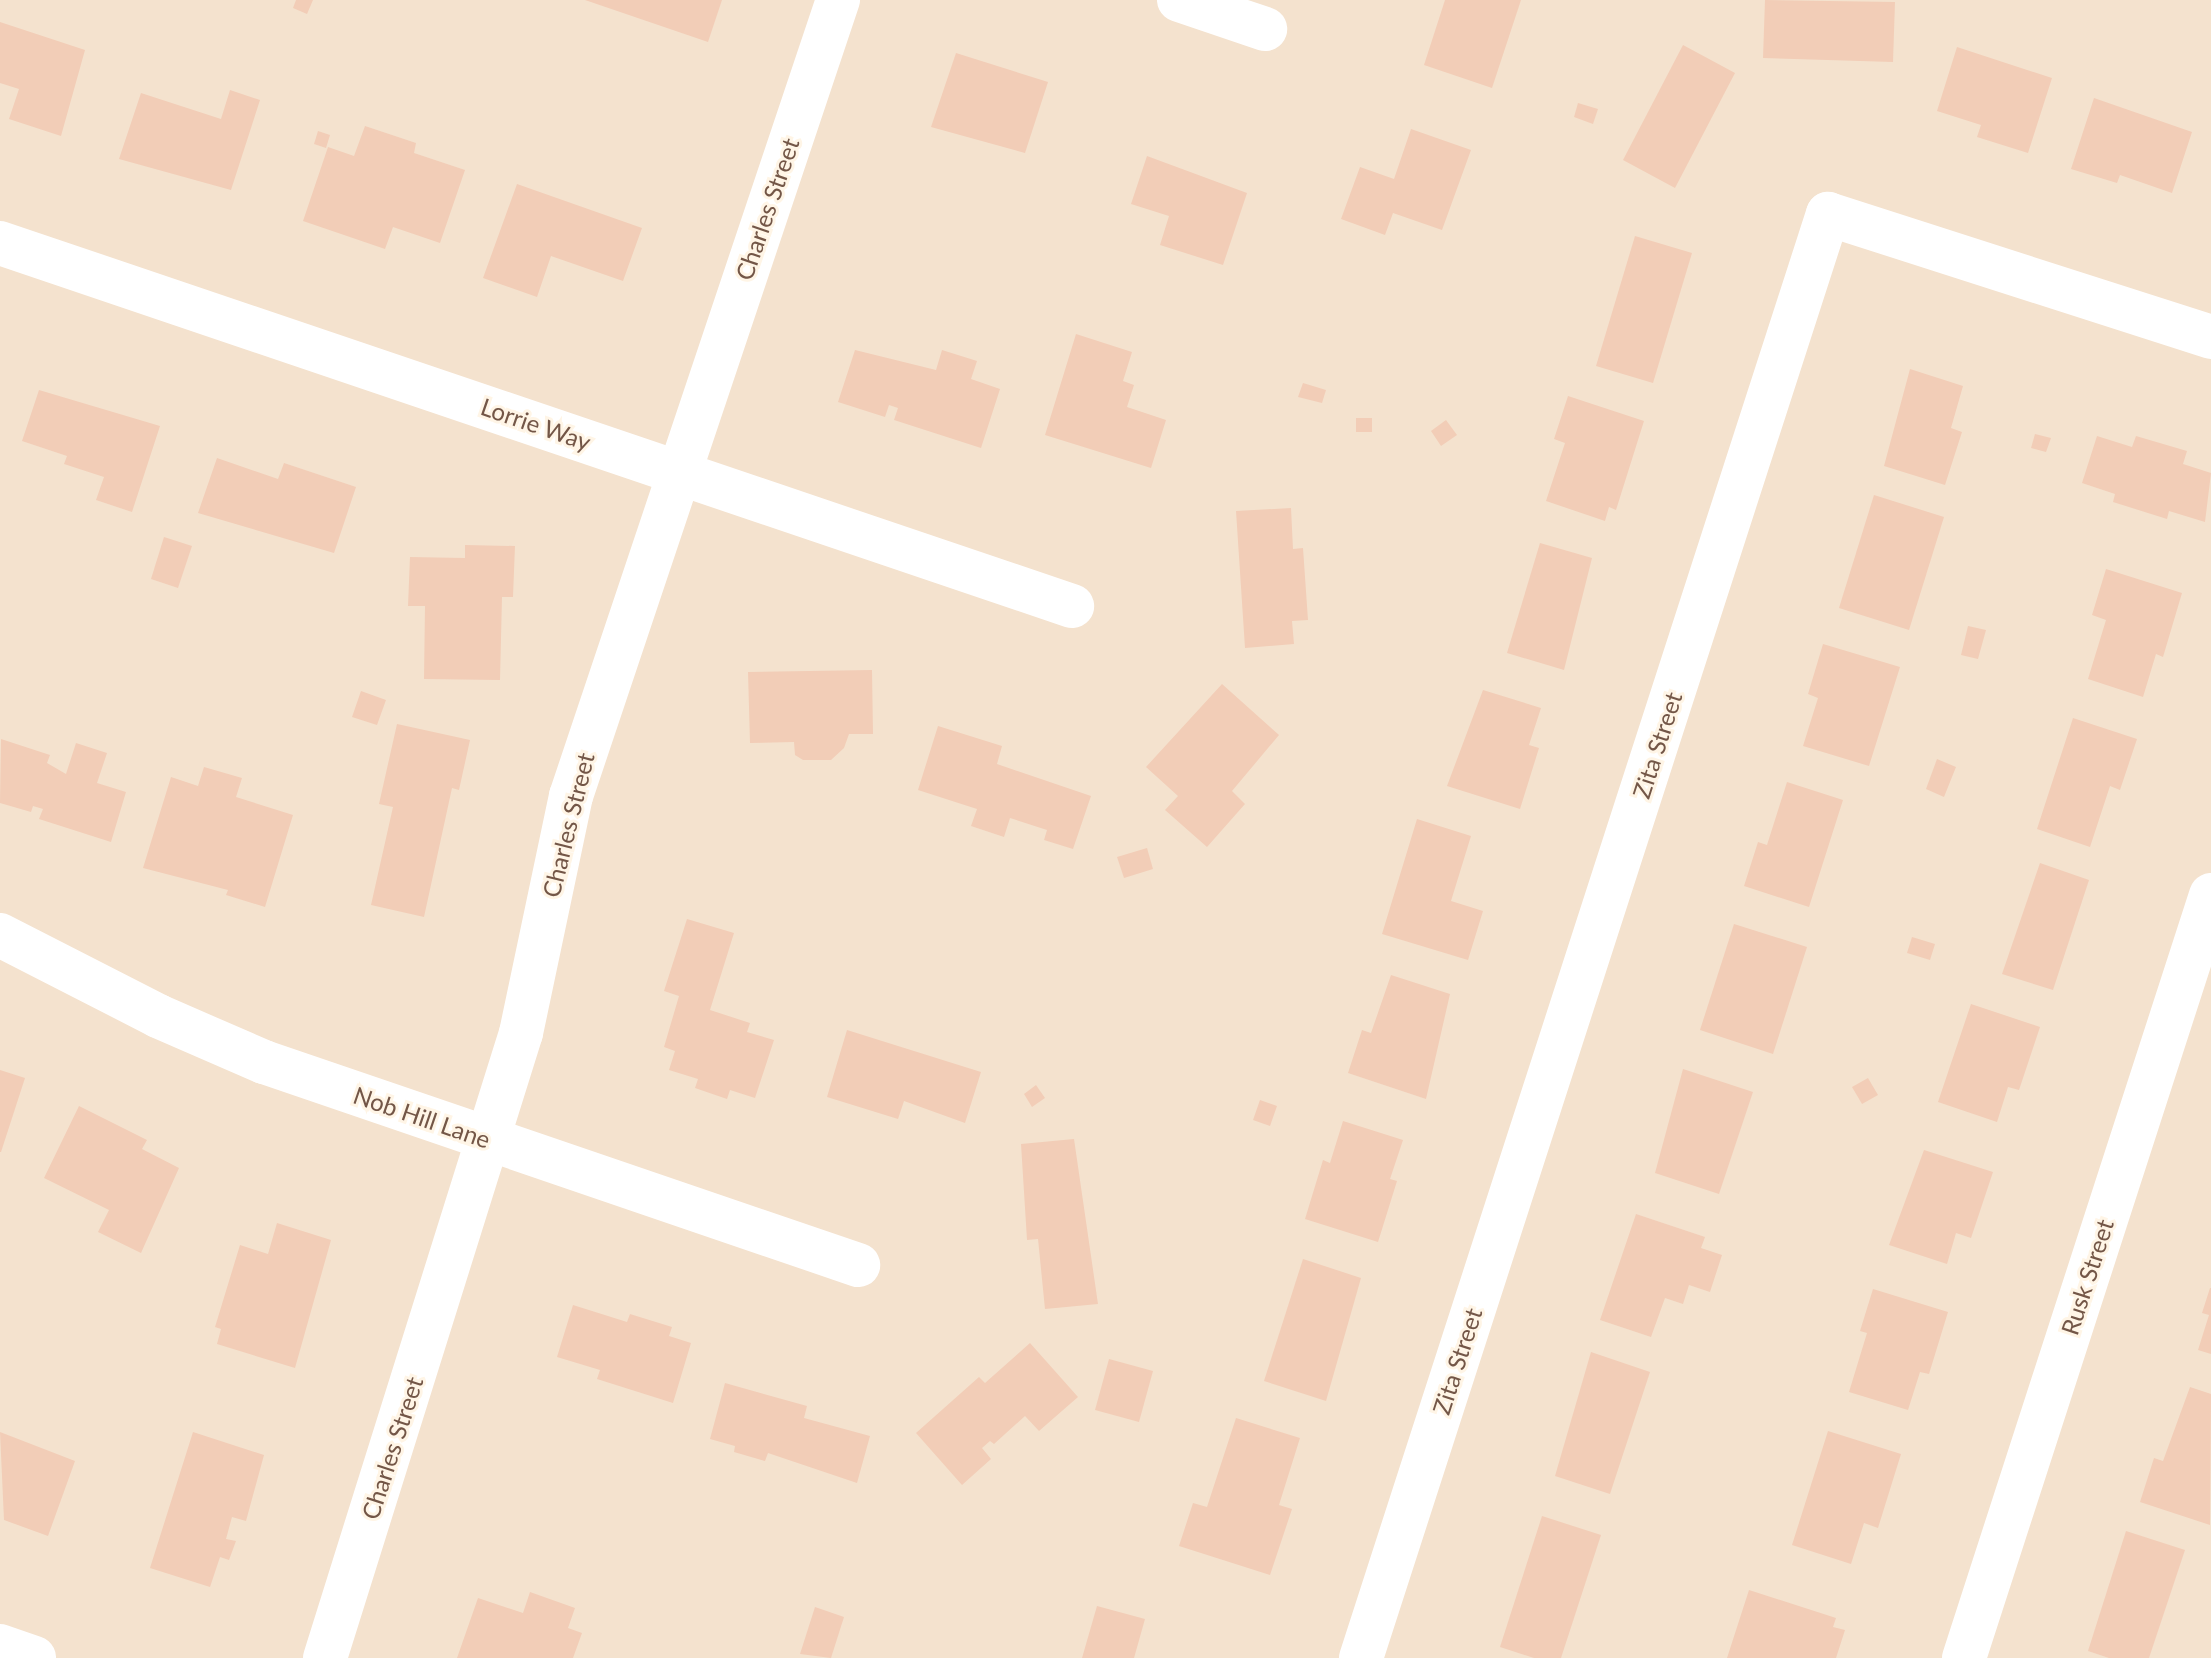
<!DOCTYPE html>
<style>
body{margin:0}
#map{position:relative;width:2211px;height:1658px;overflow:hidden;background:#fdf1e0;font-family:Lato,sans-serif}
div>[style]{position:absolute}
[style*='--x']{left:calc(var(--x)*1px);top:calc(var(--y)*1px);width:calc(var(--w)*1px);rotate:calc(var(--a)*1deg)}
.residential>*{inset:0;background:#f4e2ce}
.building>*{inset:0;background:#f2cdb7}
.minor>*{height:44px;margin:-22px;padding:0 22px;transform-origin:22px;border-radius:22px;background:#fff}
span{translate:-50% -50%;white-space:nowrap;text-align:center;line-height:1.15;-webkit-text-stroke:6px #fff5e6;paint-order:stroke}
.street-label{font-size:24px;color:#735647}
</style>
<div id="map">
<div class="residential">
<i style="clip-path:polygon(0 0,2211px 0,2211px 1658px,0 1658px)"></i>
</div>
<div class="building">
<i style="clip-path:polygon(296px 0,313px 0,307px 14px,293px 8px)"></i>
<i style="clip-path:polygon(585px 0,722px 0,708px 42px)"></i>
<i style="clip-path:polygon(1445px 0,1521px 0,1492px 88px,1424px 65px)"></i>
<i style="clip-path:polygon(1765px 0,1895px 2px,1893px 62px,1763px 58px)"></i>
<i style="clip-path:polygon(0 22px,85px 50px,61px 136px,9px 119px,19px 89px,0 83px)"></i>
<i style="clip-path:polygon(1683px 45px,1735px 73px,1675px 188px,1623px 160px)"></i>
<i style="clip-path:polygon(1957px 47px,2052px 78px,2028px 153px,1977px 137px,1981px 125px,1937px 111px)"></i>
<i style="clip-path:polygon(956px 53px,1048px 82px,1025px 153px,931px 127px)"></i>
<i style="clip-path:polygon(230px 90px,260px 100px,231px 190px,119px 159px,141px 93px,221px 119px)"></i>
<i style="clip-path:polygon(2094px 98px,2192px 132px,2172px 193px,2120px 175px,2117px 183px,2071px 169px)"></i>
<i style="clip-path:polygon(1578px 103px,1598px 109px,1593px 124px,1574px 117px)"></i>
<i style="clip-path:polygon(365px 126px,416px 143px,414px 153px,465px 170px,440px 243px,393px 227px,385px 249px,303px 221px,328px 147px,354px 156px)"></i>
<i style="clip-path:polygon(1411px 129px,1471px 150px,1442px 230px,1393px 213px,1385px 235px,1341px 219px,1360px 167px,1394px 179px)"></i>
<i style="clip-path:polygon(318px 131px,330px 135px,326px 148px,314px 144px)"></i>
<i style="clip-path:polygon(1147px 156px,1247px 193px,1223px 265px,1160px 245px,1169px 216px,1131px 204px)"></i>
<i style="clip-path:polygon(517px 184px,642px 228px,623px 281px,551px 256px,537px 297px,483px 278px)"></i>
<i style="clip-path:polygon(1635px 236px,1692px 253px,1653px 383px,1596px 366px)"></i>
<i style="clip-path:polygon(1076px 334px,1132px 352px,1123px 381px,1134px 385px,1127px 407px,1166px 420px,1151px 468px,1045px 435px)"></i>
<i style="clip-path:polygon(855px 350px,936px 370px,942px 350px,977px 361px,971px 379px,1000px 389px,981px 448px,894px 420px,898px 408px,889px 405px,885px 417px,838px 402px)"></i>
<i style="clip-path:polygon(1910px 369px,1963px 386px,1951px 428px,1962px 432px,1945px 485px,1884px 466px)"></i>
<i style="clip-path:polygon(1303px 383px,1326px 390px,1322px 403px,1298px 397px)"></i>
<i style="clip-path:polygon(39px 390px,160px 426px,132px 512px,96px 500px,104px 477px,64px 464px,67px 456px,22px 441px)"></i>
<i style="clip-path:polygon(1568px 396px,1644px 421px,1616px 510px,1609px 507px,1605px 521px,1546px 501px,1565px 443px,1554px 439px)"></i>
<i style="clip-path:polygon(1356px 418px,1372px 418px,1372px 432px,1356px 432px)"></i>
<i style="clip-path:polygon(1446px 420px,1457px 435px,1441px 446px,1431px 431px)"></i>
<i style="clip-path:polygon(2035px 434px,2051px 438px,2046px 452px,2031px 448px)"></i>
<i style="clip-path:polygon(2097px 436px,2132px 447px,2136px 436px,2187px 451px,2183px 464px,2211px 473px,2205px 522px,2169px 511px,2167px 519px,2113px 502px,2115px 494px,2082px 483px)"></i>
<i style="clip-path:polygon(217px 458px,278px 479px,284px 463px,356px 487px,334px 553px,198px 513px)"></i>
<i style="clip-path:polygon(1874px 495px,1944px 517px,1909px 630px,1839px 608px)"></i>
<i style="clip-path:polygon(1291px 508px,1293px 549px,1303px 548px,1308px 620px,1292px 621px,1294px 644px,1245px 648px,1236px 511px)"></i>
<i style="clip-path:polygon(164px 537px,192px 546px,178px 588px,151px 579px)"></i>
<i style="clip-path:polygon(1540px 543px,1592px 558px,1564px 670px,1507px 653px)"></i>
<i style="clip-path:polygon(465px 545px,515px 546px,513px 597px,502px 597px,500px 680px,424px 679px,425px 606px,408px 606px,410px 557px,465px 558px)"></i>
<i style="clip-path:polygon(2106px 569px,2182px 593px,2163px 657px,2156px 654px,2143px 697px,2088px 679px,2106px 620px,2092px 615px)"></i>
<i style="clip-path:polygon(1968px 626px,1986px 630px,1978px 659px,1961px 655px)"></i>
<i style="clip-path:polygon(1823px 644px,1900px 667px,1869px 766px,1803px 746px,1818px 698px,1808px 694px)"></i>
<i style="clip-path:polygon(872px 670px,873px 734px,849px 734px,844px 748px,831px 760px,803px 760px,795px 755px,794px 742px,750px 743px,748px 672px)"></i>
<i style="clip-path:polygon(1222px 684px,1279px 735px,1232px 791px,1245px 804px,1207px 847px,1165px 810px,1178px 796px,1146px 767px)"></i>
<i style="clip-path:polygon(1483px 690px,1541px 708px,1529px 745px,1539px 748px,1520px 809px,1447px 786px)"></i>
<i style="clip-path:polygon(361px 691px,386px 700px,377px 725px,352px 717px)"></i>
<i style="clip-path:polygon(2073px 718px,2137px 739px,2120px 790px,2110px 786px,2090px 847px,2037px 829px)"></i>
<i style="clip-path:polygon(397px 724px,470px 740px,459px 790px,452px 788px,424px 917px,371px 905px,393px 807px,379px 804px)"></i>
<i style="clip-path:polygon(938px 726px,1002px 746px,997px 764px,1091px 796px,1073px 849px,1044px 840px,1047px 830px,1010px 818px,1004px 837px,971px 826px,977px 809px,918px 790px)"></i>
<i style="clip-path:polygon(1px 739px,50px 755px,47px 763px,66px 774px,76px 743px,107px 753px,97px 783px,126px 792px,111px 842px,39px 819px,43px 809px,33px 806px,31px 812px,0 803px)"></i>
<i style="clip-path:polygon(1937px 759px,1956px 767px,1944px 797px,1926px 789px)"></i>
<i style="clip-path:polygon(204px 767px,242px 778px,236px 797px,293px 815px,265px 907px,226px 895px,228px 890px,143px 868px,171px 777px,198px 786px)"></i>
<i style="clip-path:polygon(1787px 782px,1843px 800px,1809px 907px,1744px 886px,1758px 842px,1767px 845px)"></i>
<i style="clip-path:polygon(1417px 819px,1471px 836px,1451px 901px,1483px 911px,1468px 960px,1382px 934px)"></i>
<i style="clip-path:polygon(1147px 848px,1153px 869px,1124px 878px,1117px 857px)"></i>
<i style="clip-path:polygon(2040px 863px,2089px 880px,2053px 990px,2002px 974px)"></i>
<i style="clip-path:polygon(687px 919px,734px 933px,710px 1010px,750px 1023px,747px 1032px,774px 1040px,755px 1098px,730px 1090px,727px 1099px,695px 1088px,698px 1079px,669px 1070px,675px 1051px,664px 1047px,679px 996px,664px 991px)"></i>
<i style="clip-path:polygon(1734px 924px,1807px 947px,1773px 1054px,1700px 1030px)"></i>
<i style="clip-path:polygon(1912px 937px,1935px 944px,1930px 960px,1907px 953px)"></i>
<i style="clip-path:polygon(1391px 975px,1450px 994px,1426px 1099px,1348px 1073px,1362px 1030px,1371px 1033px)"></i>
<i style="clip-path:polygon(1971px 1004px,2040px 1027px,2019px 1090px,2008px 1087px,1997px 1122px,1938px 1102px)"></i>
<i style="clip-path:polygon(847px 1030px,981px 1072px,965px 1123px,904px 1101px,898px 1119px,827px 1097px)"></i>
<i style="clip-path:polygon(1683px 1069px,1753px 1092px,1719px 1194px,1655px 1173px)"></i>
<i style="clip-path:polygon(0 1070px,25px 1078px,1px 1152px,0 1152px)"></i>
<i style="clip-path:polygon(1868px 1078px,1878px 1095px,1862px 1104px,1852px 1087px)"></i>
<i style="clip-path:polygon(1036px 1085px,1045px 1098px,1032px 1107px,1024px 1094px)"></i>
<i style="clip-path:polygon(1260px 1100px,1277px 1106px,1270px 1126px,1253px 1120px)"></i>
<i style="clip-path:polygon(79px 1106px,147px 1140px,142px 1149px,179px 1168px,141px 1253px,98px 1232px,109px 1210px,44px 1178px)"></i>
<i style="clip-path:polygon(1343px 1121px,1403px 1140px,1390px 1179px,1397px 1181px,1378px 1242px,1305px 1219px,1323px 1160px,1330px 1163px)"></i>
<i style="clip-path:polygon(1074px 1139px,1098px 1304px,1045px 1309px,1038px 1239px,1027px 1240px,1021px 1144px)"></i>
<i style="clip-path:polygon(1924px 1150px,1993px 1172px,1971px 1238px,1956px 1233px,1947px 1264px,1889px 1245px)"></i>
<i style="clip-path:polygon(1636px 1214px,1705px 1237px,1701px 1248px,1722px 1255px,1710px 1292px,1689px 1285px,1683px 1304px,1665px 1298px,1651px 1337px,1600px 1320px)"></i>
<i style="clip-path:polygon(277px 1223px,331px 1240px,295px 1368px,217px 1344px,221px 1329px,215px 1327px,240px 1245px,268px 1254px)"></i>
<i style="clip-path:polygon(1303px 1259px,1361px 1278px,1326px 1401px,1264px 1381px)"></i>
<i style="clip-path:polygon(2210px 1288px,2211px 1288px,2211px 1354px,2198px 1350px,2209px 1315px,2202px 1313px)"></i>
<i style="clip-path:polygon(1873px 1289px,1948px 1312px,1929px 1374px,1920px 1372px,1908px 1410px,1849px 1392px,1867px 1333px,1860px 1331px)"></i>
<i style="clip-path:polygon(573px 1305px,627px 1322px,630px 1314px,672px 1327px,669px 1336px,691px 1343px,673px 1403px,597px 1379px,600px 1370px,557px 1357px)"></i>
<i style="clip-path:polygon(1030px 1343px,1078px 1397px,1039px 1431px,1025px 1416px,994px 1444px,990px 1441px,982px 1448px,991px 1459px,962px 1485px,916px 1433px,979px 1377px,985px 1383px)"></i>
<i style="clip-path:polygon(1591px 1352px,1650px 1372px,1610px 1494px,1555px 1476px)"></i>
<i style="clip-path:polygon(1109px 1359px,1153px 1371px,1139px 1422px,1095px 1410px)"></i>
<i style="clip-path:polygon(725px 1383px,807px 1406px,804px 1418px,870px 1436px,857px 1483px,768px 1453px,765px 1461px,734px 1452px,735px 1446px,710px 1439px)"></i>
<i style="clip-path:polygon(2190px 1387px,2211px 1394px,2210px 1525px,2140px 1502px,2154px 1458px,2163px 1461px)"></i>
<i style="clip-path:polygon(1236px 1418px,1300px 1438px,1279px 1505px,1292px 1509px,1270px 1575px,1179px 1546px,1193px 1503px,1207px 1507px)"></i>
<i style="clip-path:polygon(1828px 1431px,1901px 1454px,1878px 1528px,1864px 1523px,1851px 1564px,1792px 1545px)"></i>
<i style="clip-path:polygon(0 1432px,75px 1461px,48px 1536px,4px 1520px)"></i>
<i style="clip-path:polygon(193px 1432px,264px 1455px,246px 1521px,232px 1517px,226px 1539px,236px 1541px,229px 1560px,220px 1557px,210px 1587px,150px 1568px)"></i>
<i style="clip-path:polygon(1542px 1516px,1601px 1535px,1561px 1658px,1534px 1658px,1500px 1647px)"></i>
<i style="clip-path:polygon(2126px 1531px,2185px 1550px,2149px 1658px,2109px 1658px,2088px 1651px)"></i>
<i style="clip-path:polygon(1749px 1590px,1836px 1618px,1833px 1627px,1845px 1630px,1836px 1658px,1727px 1658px)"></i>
<i style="clip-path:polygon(530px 1592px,575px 1608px,568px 1628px,582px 1633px,573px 1658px,457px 1658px,478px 1598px,523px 1613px)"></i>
<i style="clip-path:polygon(1097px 1606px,1145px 1619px,1134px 1658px,1082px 1658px)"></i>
<i style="clip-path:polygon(815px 1607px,844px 1617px,831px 1658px,800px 1654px)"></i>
</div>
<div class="minor">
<i style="--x:1179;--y:0;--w:91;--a:18.6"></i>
<i style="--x:0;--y:243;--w:1132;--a:18.71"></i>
<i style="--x:0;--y:935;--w:178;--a:27.1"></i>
<i style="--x:158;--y:1016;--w:116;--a:23.5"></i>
<i style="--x:264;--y:1062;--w:628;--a:18.87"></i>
<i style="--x:0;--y:1646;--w:36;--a:19"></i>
<i style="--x:325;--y:1658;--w:655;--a:-72.59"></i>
<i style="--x:521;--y:1033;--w:242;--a:-78.1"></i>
<i style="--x:571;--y:796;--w:840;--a:-71.46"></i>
<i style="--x:1361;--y:1658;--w:1518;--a:-72.08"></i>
<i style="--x:1828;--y:214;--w:402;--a:17.8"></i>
<i style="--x:1964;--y:1658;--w:802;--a:-72.06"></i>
</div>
<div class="street-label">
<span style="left:767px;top:209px;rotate:-71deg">Charles Street</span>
<span style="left:536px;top:424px;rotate:19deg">Lorrie Way</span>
<span style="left:1657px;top:745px;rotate:-72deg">Zita Street</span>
<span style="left:568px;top:825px;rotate:-76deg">Charles Street</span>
<span style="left:422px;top:1117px;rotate:19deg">Nob Hill Lane</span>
<span style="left:2087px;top:1277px;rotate:-72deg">Rusk Street</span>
<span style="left:1457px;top:1361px;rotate:-72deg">Zita Street</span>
<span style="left:392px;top:1448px;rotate:-72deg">Charles Street</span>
</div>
</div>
